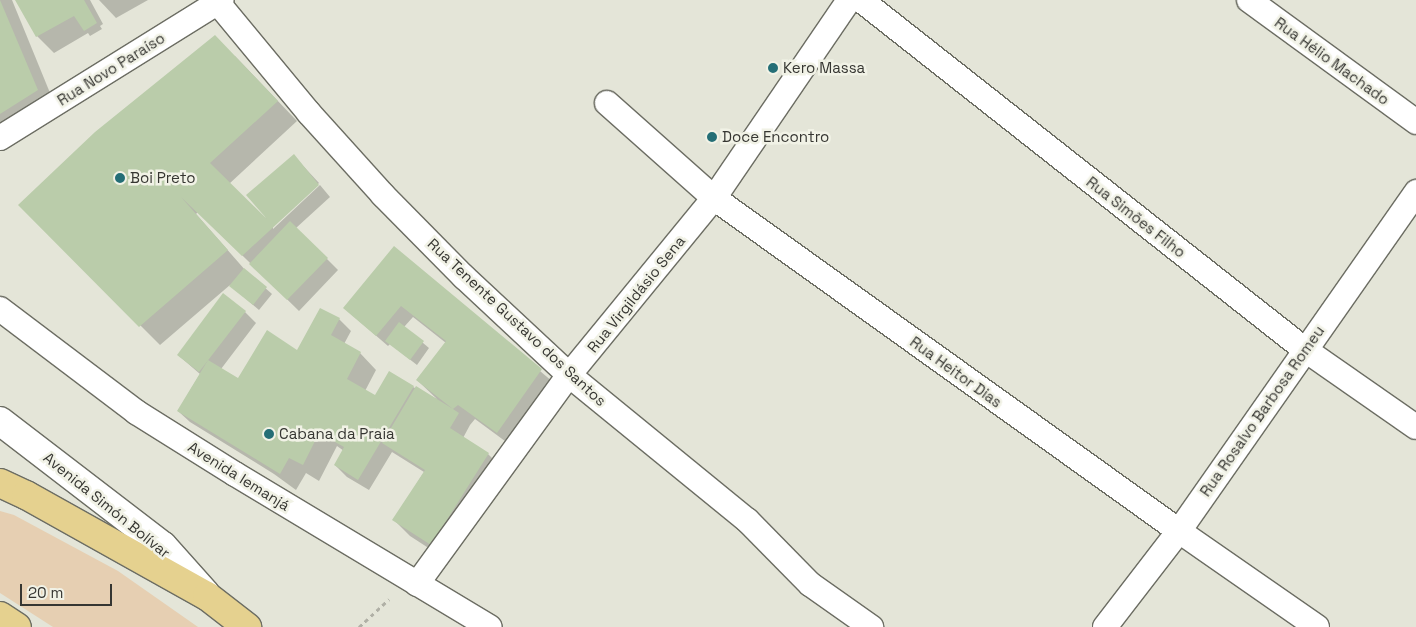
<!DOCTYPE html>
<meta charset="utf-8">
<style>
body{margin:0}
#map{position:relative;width:1416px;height:627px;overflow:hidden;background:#e4e5d8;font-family:"Space Grotesk",sans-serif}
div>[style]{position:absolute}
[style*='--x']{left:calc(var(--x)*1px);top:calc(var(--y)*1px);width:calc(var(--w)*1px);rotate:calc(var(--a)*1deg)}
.green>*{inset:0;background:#e6cfb2}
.shadow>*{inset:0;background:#0003}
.building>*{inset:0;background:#baccaa}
.path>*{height:3px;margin-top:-1.5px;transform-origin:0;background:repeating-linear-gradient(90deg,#b0b0a6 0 4px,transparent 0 8px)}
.roads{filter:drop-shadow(1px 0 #6c6d63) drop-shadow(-1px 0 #6c6d63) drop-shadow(0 1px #6c6d63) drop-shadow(0 -1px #6c6d63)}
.minor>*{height:24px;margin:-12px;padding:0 12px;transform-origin:12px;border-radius:12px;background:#fff}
.tertiary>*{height:28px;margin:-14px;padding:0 14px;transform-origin:14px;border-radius:14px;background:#fff}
.primary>*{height:28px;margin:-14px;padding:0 14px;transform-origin:14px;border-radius:14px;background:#e5d18f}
.dots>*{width:14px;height:14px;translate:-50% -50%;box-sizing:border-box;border:2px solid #f1f2e6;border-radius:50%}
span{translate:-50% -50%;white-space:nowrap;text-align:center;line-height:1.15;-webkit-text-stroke:5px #f1f2e6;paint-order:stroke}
.street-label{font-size:15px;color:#363632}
.poi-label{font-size:15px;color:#363632}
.left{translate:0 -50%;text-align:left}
.scale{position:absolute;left:20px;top:584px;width:92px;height:22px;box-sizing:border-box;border:2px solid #363632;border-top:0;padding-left:6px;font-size:15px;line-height:18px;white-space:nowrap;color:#363632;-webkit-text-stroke:4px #f1f2e6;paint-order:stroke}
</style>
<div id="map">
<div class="green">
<i style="clip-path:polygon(0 511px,14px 515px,118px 571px,198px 627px,53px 627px,0 593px)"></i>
</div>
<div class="shadow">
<i style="clip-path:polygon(0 0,12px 0,57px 110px,0 145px)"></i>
<i style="clip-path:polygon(17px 0,90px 0,103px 24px,100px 26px,102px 29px,90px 36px,88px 33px,54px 53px,37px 36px)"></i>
<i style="clip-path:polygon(99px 0,148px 0,116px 18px)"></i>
<i style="clip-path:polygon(235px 56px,297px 121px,229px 184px,265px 219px,294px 156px,319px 183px,273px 226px,273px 229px,320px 185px,330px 197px,296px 228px,338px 270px,299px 311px,198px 212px,196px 214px,246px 271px,272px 294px,259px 310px,230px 285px,160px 345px,20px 205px)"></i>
<i style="clip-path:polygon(394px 248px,553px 382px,509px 444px,475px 419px,470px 425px,463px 438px,488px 454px,504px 470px,447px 560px,410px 536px,394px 520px,424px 472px,392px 452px,369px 490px,347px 477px,335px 465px,344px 451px,337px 446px,319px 481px,306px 473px,296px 490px,274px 474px,190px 422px,178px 411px,200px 374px,178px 355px,245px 312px,256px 323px,221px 369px,238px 380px,298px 351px,339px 319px,351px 331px,344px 344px,360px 353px,376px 370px,365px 391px,375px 397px,413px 387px,437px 399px,417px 380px,446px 343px,413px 317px,404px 327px,429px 348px,417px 365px,390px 344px,388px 346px,344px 308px)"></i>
</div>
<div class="building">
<i style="clip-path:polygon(0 0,38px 90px,0 114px)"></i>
<i style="clip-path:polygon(15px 0,84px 0,97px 23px,84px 31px,74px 16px,36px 37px)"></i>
<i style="clip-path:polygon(215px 35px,278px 101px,210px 163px,267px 219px,246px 195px,294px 154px,319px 185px,242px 256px,181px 197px,228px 250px,139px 327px,18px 205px,95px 132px)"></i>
<i style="clip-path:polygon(290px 221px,328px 258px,287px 300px,249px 264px)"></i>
<i style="clip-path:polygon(394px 246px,542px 369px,497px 433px,458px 405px,453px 409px,459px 413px,450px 428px,489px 453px,431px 545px,392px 520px,425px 470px,382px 443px,416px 386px,453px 409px,416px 380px,446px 341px,401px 306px,376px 336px,343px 308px)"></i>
<i style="clip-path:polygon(244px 268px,267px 287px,253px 305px,229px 286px)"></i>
<i style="clip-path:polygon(223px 293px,246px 311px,199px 372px,177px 355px)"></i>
<i style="clip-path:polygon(320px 308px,340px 318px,331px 335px,361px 352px,347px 379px,375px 395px,389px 371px,414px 386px,358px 480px,334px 465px,344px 447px,319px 433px,303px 465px,289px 458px,280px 474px,177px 411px,208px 360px,238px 378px,267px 330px,297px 350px)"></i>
<i style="clip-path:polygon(399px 322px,424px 341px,410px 360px,385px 341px)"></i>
</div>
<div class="path">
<i style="--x:359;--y:627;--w:41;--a:-43"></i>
</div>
<div class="roads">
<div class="minor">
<i style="--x:861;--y:0;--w:564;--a:38.23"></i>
<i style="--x:1304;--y:349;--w:136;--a:34.9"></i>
<i style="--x:1249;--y:0;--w:207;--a:36.1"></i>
<i style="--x:218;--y:3;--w:143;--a:50.4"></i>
<i style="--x:309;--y:113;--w:110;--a:47.9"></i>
<i style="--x:383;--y:195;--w:115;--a:45.4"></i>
<i style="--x:464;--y:277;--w:144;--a:43"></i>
<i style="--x:569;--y:375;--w:230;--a:39.2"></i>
<i style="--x:747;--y:520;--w:90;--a:45.5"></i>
<i style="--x:810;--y:584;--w:75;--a:35.2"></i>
<i style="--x:607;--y:103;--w:143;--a:41.6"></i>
<i style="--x:714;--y:198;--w:572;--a:35.61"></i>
<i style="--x:1179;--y:531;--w:168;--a:34.8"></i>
<i style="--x:0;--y:138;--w:261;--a:-31.9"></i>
<i style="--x:0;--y:309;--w:171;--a:37.1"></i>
<i style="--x:136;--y:412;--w:117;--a:32.1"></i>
<i style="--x:235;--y:474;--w:297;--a:31"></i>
<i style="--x:417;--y:584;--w:258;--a:-54"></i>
<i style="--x:569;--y:375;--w:229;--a:-50.7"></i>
<i style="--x:714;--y:198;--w:240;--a:-55.7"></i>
<i style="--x:1105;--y:627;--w:121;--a:-52.4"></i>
<i style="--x:1179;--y:531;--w:414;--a:-55"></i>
</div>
<div class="tertiary">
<i style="--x:0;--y:421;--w:205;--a:37.5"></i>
<i style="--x:163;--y:546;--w:63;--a:48.2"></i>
</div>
<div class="primary">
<i style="--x:0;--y:483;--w:29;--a:25"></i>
<i style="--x:26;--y:495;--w:207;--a:29.2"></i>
<i style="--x:207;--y:596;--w:51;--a:37.8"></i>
<i style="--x:0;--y:616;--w:20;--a:33"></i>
</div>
</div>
<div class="dots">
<i style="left:773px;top:68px;background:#246e76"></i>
<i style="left:712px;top:137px;background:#246e76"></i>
<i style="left:120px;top:178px;background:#246e76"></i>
<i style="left:269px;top:434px;background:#246e76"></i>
</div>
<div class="street-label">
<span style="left:1332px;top:61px;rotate:36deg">Rua Hélio Machado</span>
<span style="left:111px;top:69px;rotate:-32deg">Rua Novo Paraíso</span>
<span style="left:1136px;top:217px;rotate:38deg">Rua Simões Filho</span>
<span style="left:636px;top:294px;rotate:-51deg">Rua Virgildásio Sena</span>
<span style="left:517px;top:322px;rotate:43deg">Rua Tenente Gustavo dos Santos</span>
<span style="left:956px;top:372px;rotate:36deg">Rua Heitor Dias</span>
<span style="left:1262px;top:411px;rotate:-55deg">Rua Rosalvo Barbosa Romeu</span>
<span style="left:239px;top:476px;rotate:32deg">Avenida Iemanjá</span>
<span style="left:107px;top:505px;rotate:39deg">Avenida Simón Bolívar</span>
</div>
<div class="poi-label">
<span class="left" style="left:783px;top:68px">Kero Massa</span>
<span class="left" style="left:722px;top:137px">Doce Encontro</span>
<span class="left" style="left:130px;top:178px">Boi Preto</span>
<span class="left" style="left:279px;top:434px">Cabana da Praia</span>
</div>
<div class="scale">20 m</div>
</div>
